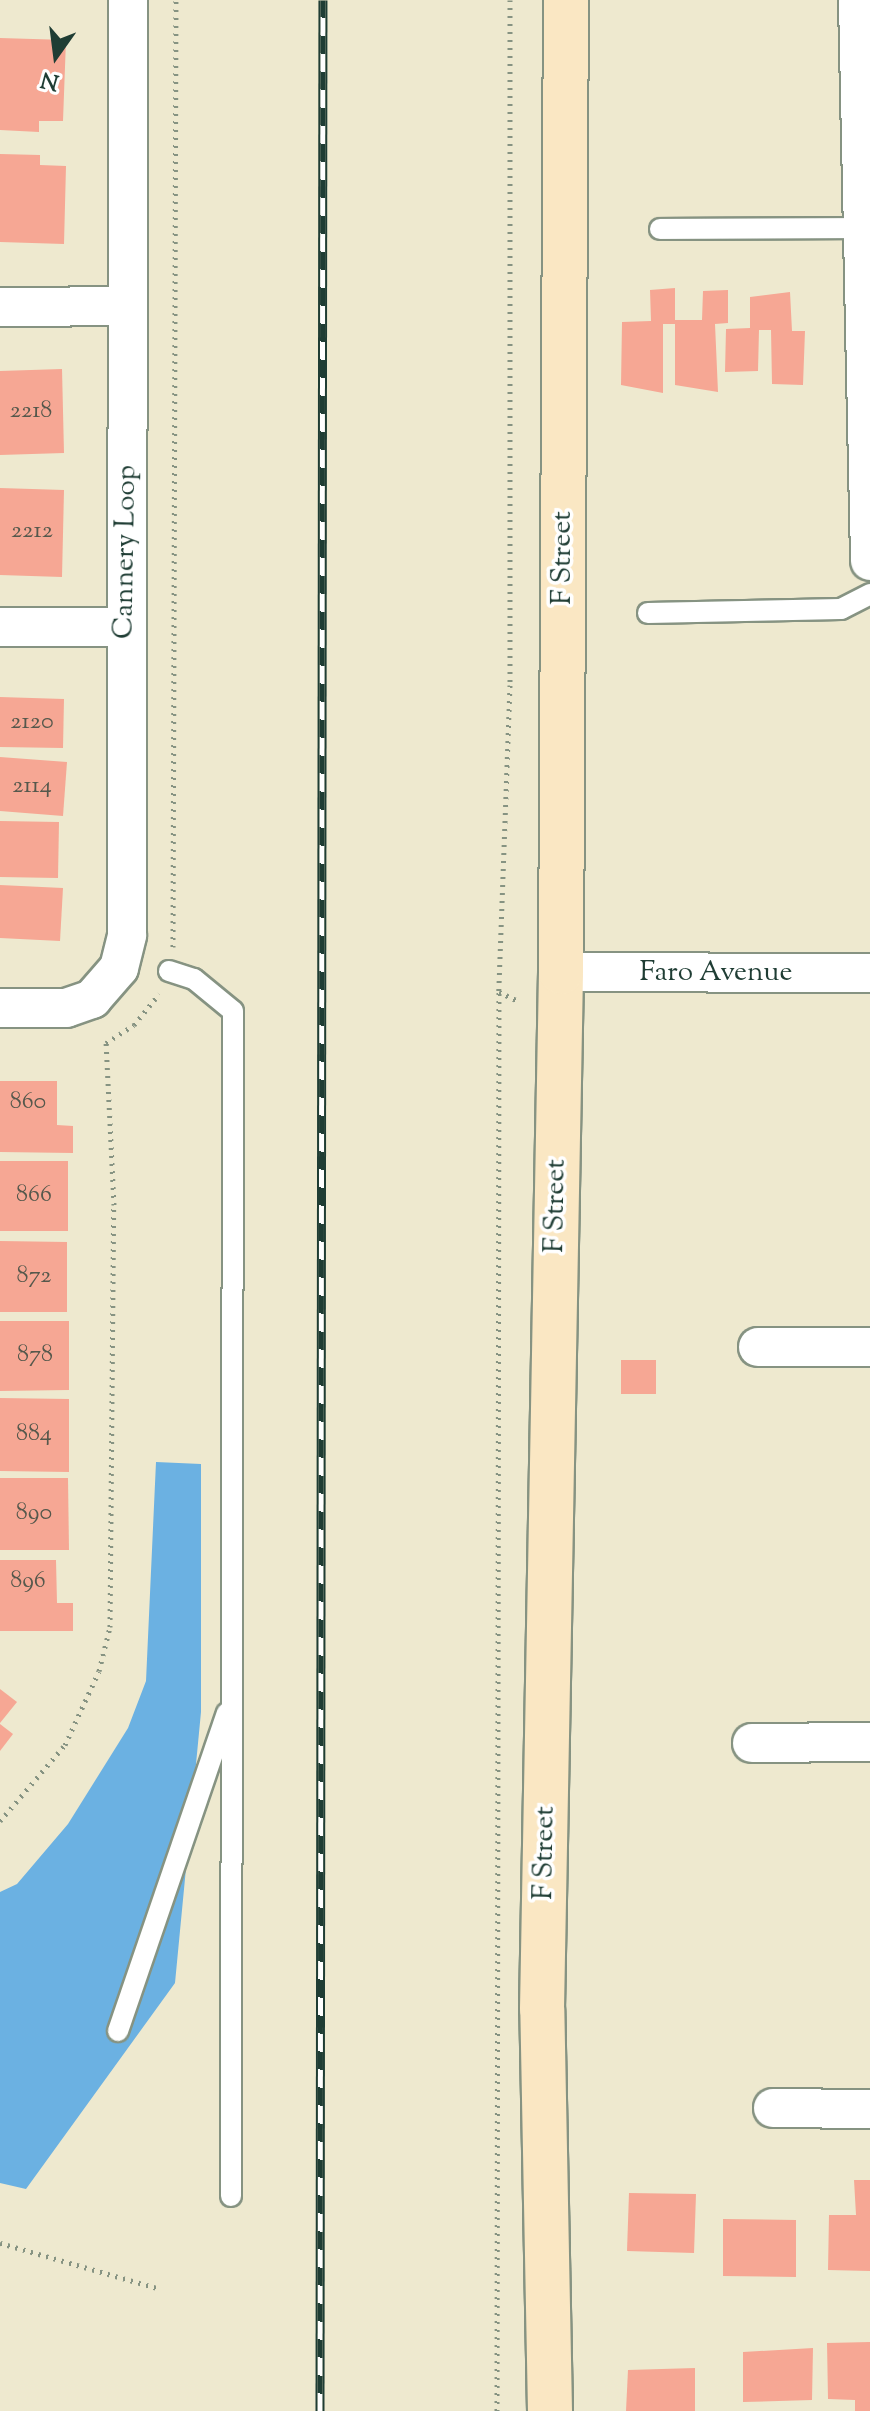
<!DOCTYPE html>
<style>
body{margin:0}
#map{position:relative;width:870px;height:2411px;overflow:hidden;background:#eee9cf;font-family:"Sorts Mill Goudy",serif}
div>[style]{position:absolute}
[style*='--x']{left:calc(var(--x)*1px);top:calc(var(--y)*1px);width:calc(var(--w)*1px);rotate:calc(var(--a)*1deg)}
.water>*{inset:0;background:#6bb1e2}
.building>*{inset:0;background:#f6a794}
.path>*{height:5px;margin-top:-2.5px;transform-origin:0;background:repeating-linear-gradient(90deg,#869382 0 2px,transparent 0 8px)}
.roads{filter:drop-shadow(2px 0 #869382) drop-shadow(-2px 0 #869382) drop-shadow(0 2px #869382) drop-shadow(0 -2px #869382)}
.lane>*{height:20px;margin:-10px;padding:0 10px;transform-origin:10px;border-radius:10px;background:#fff}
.street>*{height:38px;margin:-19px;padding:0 19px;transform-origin:19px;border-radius:19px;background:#fff}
.secondary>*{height:44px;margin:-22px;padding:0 22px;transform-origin:22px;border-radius:22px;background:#fae7c3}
.rail>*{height:9px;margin-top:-4.5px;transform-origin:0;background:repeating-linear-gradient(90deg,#fff 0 18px,#1f3d34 0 36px);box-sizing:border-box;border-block:2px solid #1f3d34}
span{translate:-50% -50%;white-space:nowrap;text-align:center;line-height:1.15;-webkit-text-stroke:7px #fff;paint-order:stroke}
.number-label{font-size:24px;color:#55584c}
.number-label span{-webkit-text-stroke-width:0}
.street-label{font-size:28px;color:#1f3d34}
.north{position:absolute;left:16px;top:16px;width:80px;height:80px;-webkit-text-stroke:6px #fff;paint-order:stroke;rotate:194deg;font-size:22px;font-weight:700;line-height:32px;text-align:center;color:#1f3d34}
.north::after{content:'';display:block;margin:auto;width:28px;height:36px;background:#1f3d34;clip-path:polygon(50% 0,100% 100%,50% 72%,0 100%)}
</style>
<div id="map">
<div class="water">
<i style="clip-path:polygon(156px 1462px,201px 1464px,201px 1712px,175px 1983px,26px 2189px,0 2183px,0 1892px,17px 1884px,68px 1824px,128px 1728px,146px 1681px)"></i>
</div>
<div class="building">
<i style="clip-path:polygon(0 38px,66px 40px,63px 121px,39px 121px,39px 132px,0 130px)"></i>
<i style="clip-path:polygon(0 154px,40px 155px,40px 165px,66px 166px,64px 244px,0 242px)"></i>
<i style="clip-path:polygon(675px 288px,675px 320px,702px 320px,703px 291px,728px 290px,728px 323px,715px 324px,718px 392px,675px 385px,675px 324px,663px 324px,663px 393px,621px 385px,622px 322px,651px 321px,650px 290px)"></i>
<i style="clip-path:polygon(790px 292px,792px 331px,805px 331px,803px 385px,772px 384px,771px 330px,759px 330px,758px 371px,725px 372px,726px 329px,750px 328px,750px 297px)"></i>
<i style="clip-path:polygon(62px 369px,64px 453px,0 455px,0 371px)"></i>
<i style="clip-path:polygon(0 488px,64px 490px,62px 577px,0 575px)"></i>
<i style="clip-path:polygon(0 697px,64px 699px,63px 748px,0 747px)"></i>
<i style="clip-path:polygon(0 757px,67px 762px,63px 816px,0 811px)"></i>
<i style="clip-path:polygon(0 821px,59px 822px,58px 878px,0 877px)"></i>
<i style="clip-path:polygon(0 885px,63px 888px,60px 941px,0 938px)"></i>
<i style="clip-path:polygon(0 1081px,57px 1081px,57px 1125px,73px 1126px,73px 1153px,0 1152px)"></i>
<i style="clip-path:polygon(0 1161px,68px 1161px,68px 1231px,0 1231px)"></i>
<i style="clip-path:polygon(0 1241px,67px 1242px,67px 1312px,0 1312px)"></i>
<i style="clip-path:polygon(0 1321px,69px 1321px,69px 1390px,0 1391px)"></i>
<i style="clip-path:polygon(621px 1360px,656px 1360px,656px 1394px,621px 1394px)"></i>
<i style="clip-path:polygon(0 1398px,69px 1399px,69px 1472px,0 1471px)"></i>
<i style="clip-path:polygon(0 1478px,68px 1478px,69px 1550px,0 1550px)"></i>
<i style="clip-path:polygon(0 1560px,56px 1560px,57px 1603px,73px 1603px,73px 1631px,0 1631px)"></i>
<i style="clip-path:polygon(0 1689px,17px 1702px,0 1723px)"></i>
<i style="clip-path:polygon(0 1724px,13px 1734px,0 1751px)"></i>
<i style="clip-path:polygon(854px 2180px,870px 2180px,870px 2271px,828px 2270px,829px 2215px,856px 2215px)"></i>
<i style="clip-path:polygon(629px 2193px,696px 2194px,694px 2253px,627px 2251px)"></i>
<i style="clip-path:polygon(723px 2219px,796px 2220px,796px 2277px,723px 2276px)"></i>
<i style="clip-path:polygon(870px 2342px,870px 2411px,855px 2411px,855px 2400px,828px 2399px,827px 2343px)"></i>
<i style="clip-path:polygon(813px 2348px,812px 2400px,743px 2402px,743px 2352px)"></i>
<i style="clip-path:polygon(695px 2368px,695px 2411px,626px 2411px,628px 2370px)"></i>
</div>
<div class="path">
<i style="--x:510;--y:0;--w:685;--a:90"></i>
<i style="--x:510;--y:685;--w:307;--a:92.1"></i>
<i style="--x:499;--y:992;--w:21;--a:25"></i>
<i style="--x:173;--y:947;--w:947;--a:-89.82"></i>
<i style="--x:0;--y:1821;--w:100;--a:-49.5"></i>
<i style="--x:65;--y:1745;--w:81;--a:-65.3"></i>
<i style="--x:99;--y:1671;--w:45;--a:-76"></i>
<i style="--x:110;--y:1627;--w:422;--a:-89.5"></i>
<i style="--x:114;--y:1205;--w:162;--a:-92.8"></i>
<i style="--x:106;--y:1043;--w:33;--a:-33"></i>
<i style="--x:134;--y:1025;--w:40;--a:-51"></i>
<i style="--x:0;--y:2243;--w:163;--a:16"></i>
<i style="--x:497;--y:2411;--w:1419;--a:-89.92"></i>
</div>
<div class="roads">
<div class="lane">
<i style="--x:660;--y:229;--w:198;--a:-0.3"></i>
<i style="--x:648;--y:613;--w:193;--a:-1.2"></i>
<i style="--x:841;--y:609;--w:33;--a:-27"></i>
<i style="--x:169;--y:971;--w:26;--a:18"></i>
<i style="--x:194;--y:979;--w:50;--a:39.4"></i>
<i style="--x:233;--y:1011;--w:1185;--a:90.1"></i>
<i style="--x:118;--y:2031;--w:336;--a:-71.1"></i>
</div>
<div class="street">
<i style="--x:858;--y:0;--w:561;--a:88.77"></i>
<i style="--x:0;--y:307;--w:128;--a:-0.4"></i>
<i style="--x:0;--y:627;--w:124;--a:0"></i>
<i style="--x:561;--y:972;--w:309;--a:0.2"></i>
<i style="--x:0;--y:1008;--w:66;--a:0"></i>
<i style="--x:66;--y:1008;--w:28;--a:-19"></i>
<i style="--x:92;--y:999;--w:41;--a:-48.9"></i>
<i style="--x:119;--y:968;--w:34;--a:-76"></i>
<i style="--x:127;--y:935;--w:935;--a:-89.94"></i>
<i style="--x:758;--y:1347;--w:112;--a:0"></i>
<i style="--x:752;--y:1743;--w:118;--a:-0.5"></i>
<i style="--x:773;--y:2108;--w:97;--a:0.6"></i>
</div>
<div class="secondary">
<i style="--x:550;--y:2411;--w:402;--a:-91.1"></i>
<i style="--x:542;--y:2009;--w:1037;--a:-88.95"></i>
<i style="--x:561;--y:972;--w:972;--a:-89.71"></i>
</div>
</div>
<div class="rail">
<i style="--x:320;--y:2411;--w:2411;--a:-89.93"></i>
</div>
<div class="number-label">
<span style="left:31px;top:412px">2218</span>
<span style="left:32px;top:532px">2212</span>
<span style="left:32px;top:723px">2120</span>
<span style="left:32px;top:787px">2114</span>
<span style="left:28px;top:1103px">860</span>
<span style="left:34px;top:1196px">866</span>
<span style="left:34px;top:1277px">872</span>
<span style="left:35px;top:1356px">878</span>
<span style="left:34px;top:1435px">884</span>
<span style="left:34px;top:1514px">890</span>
<span style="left:28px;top:1582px">896</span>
</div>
<div class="street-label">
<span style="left:126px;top:552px;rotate:-89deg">Cannery Loop</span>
<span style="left:563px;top:558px;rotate:-90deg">F Street</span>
<span style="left:716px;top:973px">Faro Avenue</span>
<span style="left:556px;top:1206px;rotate:-89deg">F Street</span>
<span style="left:545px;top:1853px;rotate:-89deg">F Street</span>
</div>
<div class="north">N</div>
</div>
